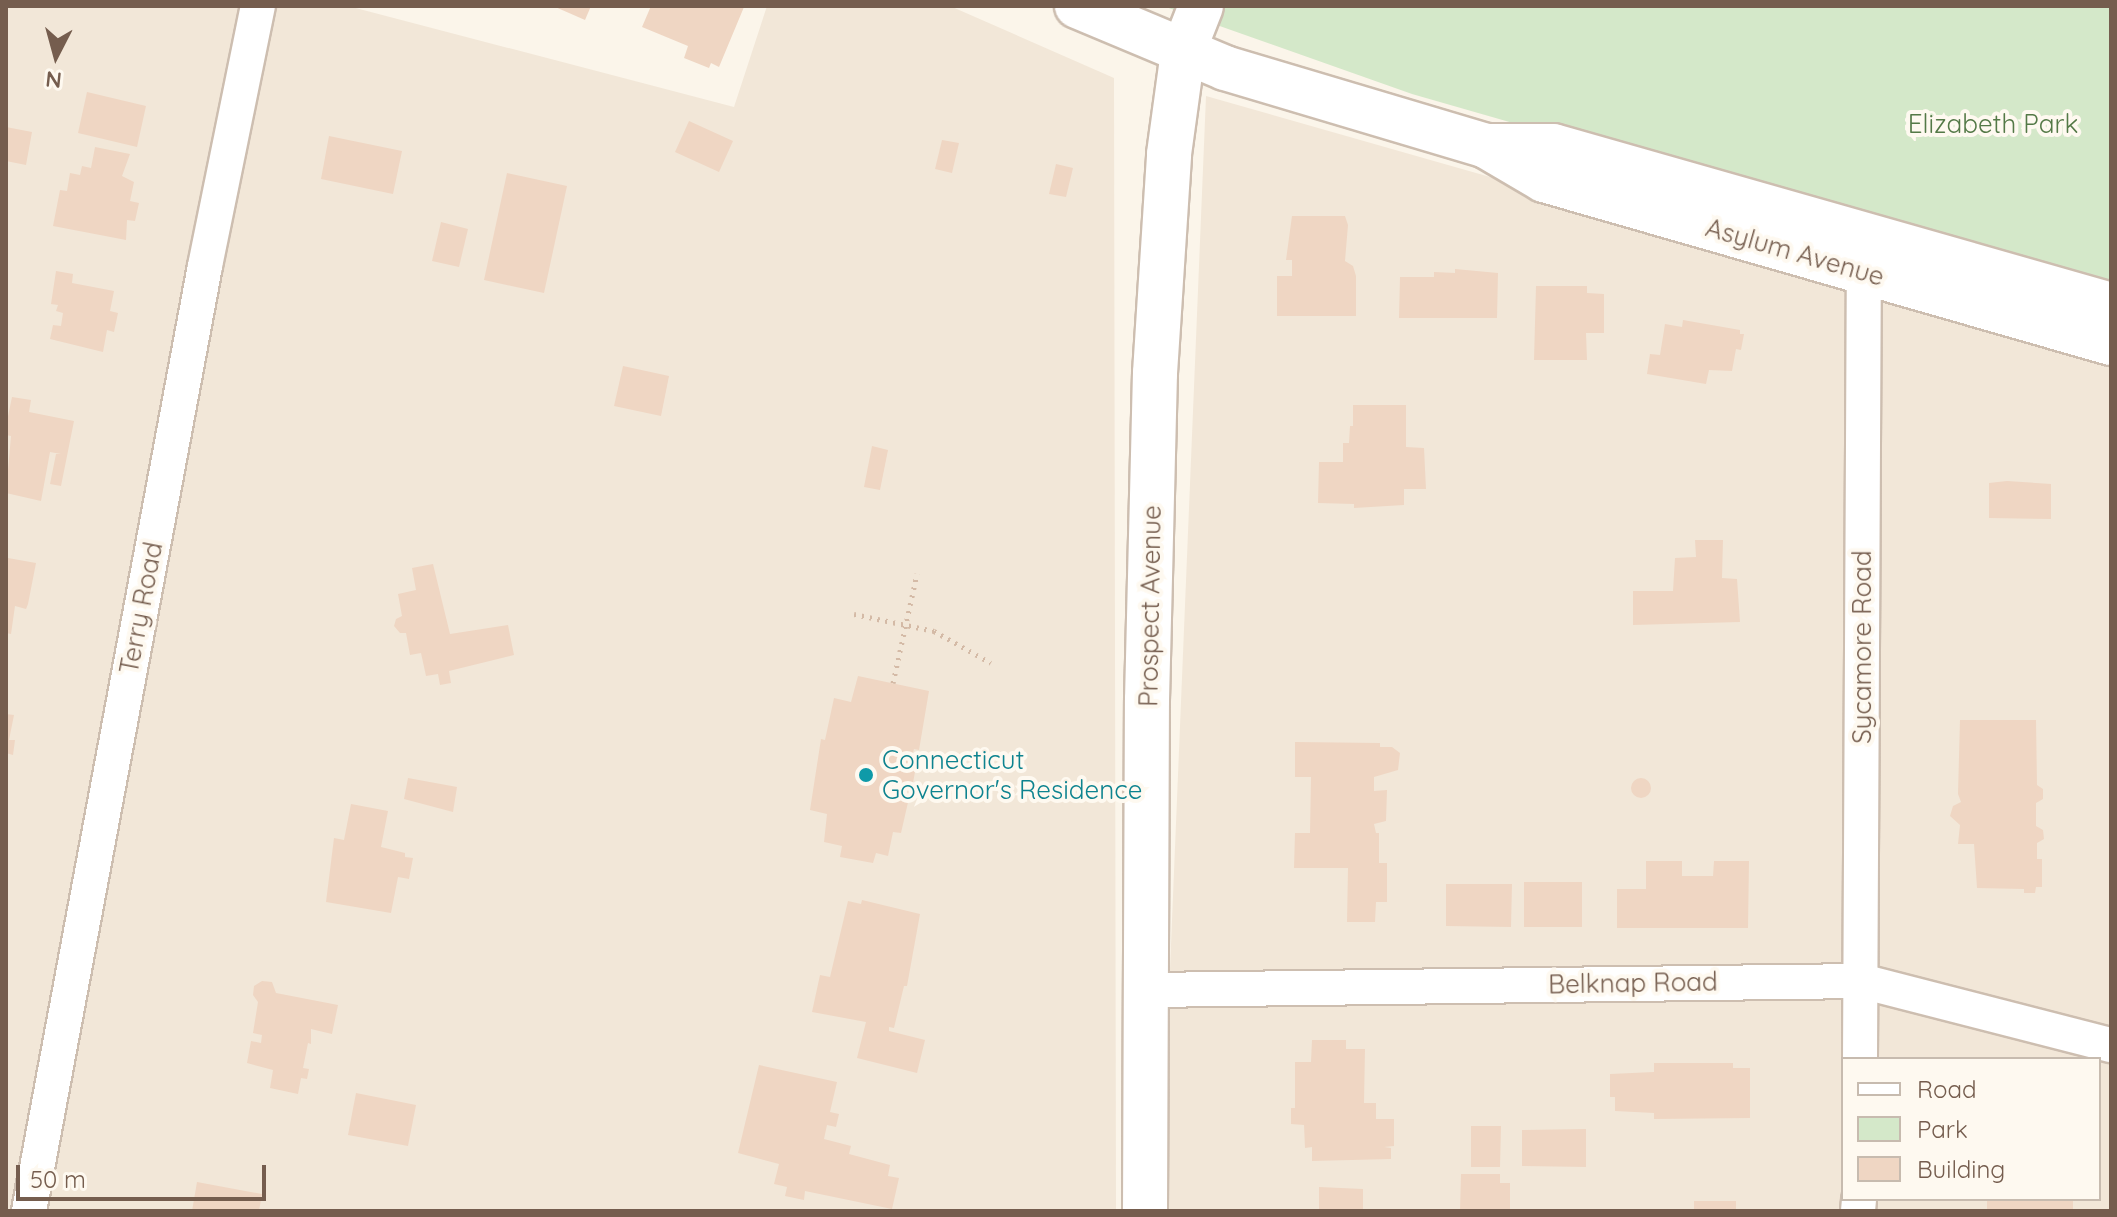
<!DOCTYPE html>
<style>
body{margin:0}
#map{position:relative;width:2117px;height:1217px;overflow:hidden;background:#fbf5ea;font-family:Quicksand,sans-serif}
div>[style]{position:absolute}
[style*='--x']{left:calc(var(--x)*1px);top:calc(var(--y)*1px);width:calc(var(--w)*1px);rotate:calc(var(--a)*1deg)}
.residential>*{inset:0;background:#f2e7d8}
.green>*{inset:0;background:#d4e8c9}
.building>*{inset:0;background:#efd6c3}
.round{border-radius:50%}
.path>*{height:5px;margin-top:-2.5px;transform-origin:0;background:repeating-linear-gradient(90deg,#d4baa6 0 2px,transparent 0 8px)}
.roads{filter:drop-shadow(2px 0 #cdbeb0) drop-shadow(-2px 0 #cdbeb0) drop-shadow(0 2px #cdbeb0) drop-shadow(0 -2px #cdbeb0)}
.minor>*{height:34px;margin:-17px;padding:0 17px;transform-origin:17px;border-radius:17px;background:#fff}
.secondary>*{height:44px;margin:-22px;padding:0 22px;transform-origin:22px;border-radius:22px;background:#fff}
.dots>*{width:22px;height:22px;translate:-50% -50%;box-sizing:border-box;border:4px solid #fef9f0;border-radius:50%}
span{translate:-50% -50%;white-space:nowrap;text-align:center;line-height:1.15;-webkit-text-stroke:8px #fef9f0;paint-order:stroke}
.park-label{font-size:26px;color:#547947}
.street-label{font-size:26px;color:#755d4e}
.culture-label{font-size:26px;color:#0d838f}
.left{translate:0 -50%;text-align:left}
.frame{position:absolute;inset:0;border:8px solid #755d4e;pointer-events:none}
.legend{position:absolute;left:1841px;top:1057px;width:260px;height:144px;box-sizing:border-box;background:#fef9f0;border:2px solid #c7bbaf;margin:0;padding:10px 14px;list-style:none;font-size:24px;color:#755d4e}
.legend li{display:flex;align-items:center;gap:16px;height:40px}
.legend b{width:40px;border:2px solid #c7bbaf}
.north{position:absolute;left:16px;top:16px;width:80px;height:80px;-webkit-text-stroke:6px #fef9f0;paint-order:stroke;rotate:186deg;font-size:22px;font-weight:700;line-height:32px;text-align:center;color:#755d4e}
.north::after{content:'';display:block;margin:auto;width:28px;height:36px;background:#755d4e;clip-path:polygon(50% 0,100% 100%,50% 72%,0 100%)}
.scale{position:absolute;left:16px;top:1165px;width:250px;height:36px;box-sizing:border-box;border:4px solid #755d4e;border-top:0;padding-left:10px;font-size:24px;line-height:28px;white-space:nowrap;color:#755d4e;-webkit-text-stroke:6px #fef9f0;paint-order:stroke}
</style>
<div id="map">
<div class="residential">
<i style="clip-path:polygon(6px 6px,348px 6px,734px 107px,767px 6px,950px 6px,1114px 78px,1116px 1211px,6px 1211px)"></i>
<i style="clip-path:polygon(evenodd,1206px 96px,2111px 354px,2111px 1211px,1160px 1211px,1206px 96px,1843px 1059px,2099px 1059px,2099px 1199px,1843px 1199px,1843px 1059px)"></i>
</div>
<div class="green">
<i style="clip-path:polygon(1163px 6px,2111px 6px,2111px 280px,1828px 200px,1781px 200px,1412px 94px)"></i>
</div>
<div class="building">
<i style="clip-path:polygon(553px 6px,591px 6px,585px 20px)"></i>
<i style="clip-path:polygon(651px 6px,741px 6px,744px 7px,719px 67px,711px 63px,709px 68px,684px 58px,688px 46px,642px 27px)"></i>
<i style="clip-path:polygon(87px 92px,146px 106px,137px 147px,78px 133px)"></i>
<i style="clip-path:polygon(689px 121px,733px 141px,719px 172px,675px 152px)"></i>
<i style="clip-path:polygon(6px 127px,32px 132px,26px 165px,6px 161px)"></i>
<i style="clip-path:polygon(329px 136px,402px 151px,393px 194px,321px 179px)"></i>
<i style="clip-path:polygon(942px 140px,959px 143px,952px 173px,935px 169px)"></i>
<i style="clip-path:polygon(95px 147px,130px 154px,122px 176px,134px 182px,130px 201px,139px 203px,135px 221px,127px 220px,126px 240px,53px 226px,60px 190px,67px 191px,70px 173px,80px 175px,82px 166px,91px 168px)"></i>
<i style="clip-path:polygon(1056px 164px,1073px 168px,1066px 197px,1049px 194px)"></i>
<i style="clip-path:polygon(507px 173px,567px 186px,544px 293px,484px 280px)"></i>
<i style="clip-path:polygon(1292px 216px,1345px 216px,1348px 225px,1345px 261px,1353px 266px,1356px 276px,1356px 316px,1277px 316px,1277px 276px,1292px 276px,1292px 260px,1286px 260px)"></i>
<i style="clip-path:polygon(441px 222px,468px 229px,459px 267px,432px 261px)"></i>
<i style="clip-path:polygon(1455px 269px,1498px 273px,1497px 318px,1399px 318px,1400px 277px,1434px 277px,1434px 272px,1455px 273px)"></i>
<i style="clip-path:polygon(56px 271px,73px 274px,72px 283px,114px 291px,110px 311px,118px 313px,114px 332px,107px 330px,103px 352px,50px 339px,53px 325px,61px 326px,63px 313px,56px 311px,58px 305px,51px 304px)"></i>
<i style="clip-path:polygon(1536px 286px,1587px 286px,1587px 293px,1604px 294px,1604px 333px,1586px 333px,1587px 360px,1534px 360px)"></i>
<i style="clip-path:polygon(1683px 320px,1740px 330px,1740px 334px,1744px 334px,1741px 350px,1736px 349px,1732px 371px,1709px 370px,1706px 384px,1647px 374px,1650px 354px,1660px 355px,1665px 324px,1682px 327px)"></i>
<i style="clip-path:polygon(623px 366px,669px 376px,661px 416px,614px 406px)"></i>
<i style="clip-path:polygon(12px 397px,31px 400px,29px 412px,74px 421px,61px 486px,50px 484px,56px 454px,61px 454px,50px 452px,41px 501px,6px 493px,11px 436px,6px 435px,6px 426px)"></i>
<i style="clip-path:polygon(1353px 405px,1406px 405px,1406px 447px,1424px 448px,1426px 489px,1404px 489px,1404px 505px,1354px 508px,1354px 504px,1318px 503px,1319px 462px,1343px 462px,1343px 443px,1349px 443px,1350px 426px,1353px 426px)"></i>
<i style="clip-path:polygon(872px 446px,888px 450px,880px 490px,864px 487px)"></i>
<i style="clip-path:polygon(2007px 481px,2051px 484px,2051px 519px,1989px 518px,1989px 483px)"></i>
<i style="clip-path:polygon(1695px 540px,1723px 540px,1722px 578px,1737px 579px,1740px 622px,1633px 625px,1633px 591px,1673px 591px,1675px 558px,1696px 557px)"></i>
<i style="clip-path:polygon(6px 543px,8px 558px,36px 563px,28px 604px,26px 609px,15px 606px,11px 634px,6px 633px)"></i>
<i style="clip-path:polygon(433px 564px,450px 634px,508px 625px,514px 655px,449px 671px,451px 683px,440px 685px,438px 674px,426px 676px,421px 653px,410px 655px,406px 633px,400px 633px,394px 626px,396px 619px,402px 616px,398px 594px,416px 590px,412px 568px)"></i>
<i style="clip-path:polygon(858px 676px,929px 691px,919px 750px,914px 749px,910px 764px,916px 766px,913px 783px,907px 782px,904px 796px,909px 798px,901px 833px,893px 832px,888px 856px,876px 853px,873px 863px,840px 857px,842px 846px,824px 842px,827px 814px,810px 810px,821px 739px,825px 740px,834px 698px,851px 702px)"></i>
<i style="clip-path:polygon(6px 714px,14px 715px,9px 740px,15px 740px,13px 755px,6px 753px)"></i>
<i style="clip-path:polygon(1960px 720px,2036px 720px,2037px 785px,2043px 789px,2043px 799px,2036px 803px,2036px 826px,2043px 830px,2044px 839px,2037px 843px,2037px 859px,2042px 859px,2042px 887px,2036px 887px,2035px 893px,2024px 893px,2024px 889px,1977px 888px,1974px 844px,1958px 844px,1960px 825px,1950px 816px,1953px 806px,1961px 802px,1958px 794px)"></i>
<i style="clip-path:polygon(1295px 742px,1380px 743px,1380px 747px,1392px 747px,1400px 753px,1398px 770px,1374px 777px,1374px 791px,1387px 790px,1386px 821px,1374px 824px,1376px 833px,1379px 833px,1379px 863px,1387px 863px,1387px 902px,1376px 902px,1375px 922px,1347px 922px,1348px 868px,1294px 868px,1295px 833px,1310px 833px,1311px 777px,1295px 777px)"></i>
<i style="clip-path:polygon(408px 778px,457px 787px,453px 812px,404px 799px)"></i>
<i class="round" style="left:1631px;top:778px;width:20px;height:20px"></i>
<i style="clip-path:polygon(351px 804px,388px 811px,381px 847px,405px 853px,405px 857px,413px 858px,409px 879px,398px 877px,391px 913px,326px 902px,334px 838px,344px 840px)"></i>
<i style="clip-path:polygon(1646px 861px,1682px 861px,1682px 876px,1713px 876px,1714px 861px,1749px 861px,1748px 928px,1617px 928px,1617px 889px,1646px 889px)"></i>
<i style="clip-path:polygon(1524px 882px,1582px 882px,1582px 927px,1524px 927px)"></i>
<i style="clip-path:polygon(1446px 884px,1512px 884px,1511px 927px,1446px 926px)"></i>
<i style="clip-path:polygon(862px 900px,920px 914px,907px 986px,904px 986px,894px 1028px,889px 1027px,889px 1031px,925px 1040px,917px 1073px,857px 1058px,866px 1022px,812px 1012px,820px 975px,830px 977px,848px 901px,861px 904px)"></i>
<i style="clip-path:polygon(262px 981px,272px 982px,276px 993px,338px 1005px,332px 1034px,311px 1029px,311px 1044px,308px 1043px,303px 1068px,309px 1069px,307px 1079px,301px 1078px,298px 1094px,270px 1088px,273px 1070px,247px 1063px,251px 1041px,261px 1043px,262px 1035px,253px 1033px,258px 1002px,253px 995px,254px 986px)"></i>
<i style="clip-path:polygon(1312px 1040px,1346px 1040px,1346px 1049px,1365px 1049px,1364px 1103px,1376px 1103px,1376px 1119px,1394px 1119px,1394px 1146px,1384px 1147px,1391px 1148px,1391px 1159px,1312px 1161px,1312px 1147px,1305px 1148px,1304px 1125px,1291px 1124px,1291px 1108px,1295px 1108px,1295px 1062px,1311px 1062px)"></i>
<i style="clip-path:polygon(1654px 1063px,1733px 1063px,1733px 1068px,1750px 1068px,1750px 1118px,1654px 1119px,1654px 1113px,1615px 1111px,1615px 1097px,1610px 1097px,1610px 1074px,1654px 1072px)"></i>
<i style="clip-path:polygon(759px 1065px,837px 1082px,830px 1112px,839px 1114px,836px 1127px,827px 1125px,824px 1139px,851px 1146px,849px 1154px,890px 1165px,888px 1176px,899px 1178px,892px 1209px,805px 1191px,804px 1200px,785px 1196px,787px 1187px,774px 1184px,779px 1164px,738px 1153px)"></i>
<i style="clip-path:polygon(356px 1093px,416px 1105px,408px 1146px,348px 1135px)"></i>
<i style="clip-path:polygon(1471px 1126px,1501px 1126px,1500px 1167px,1471px 1167px)"></i>
<i style="clip-path:polygon(1586px 1129px,1586px 1167px,1522px 1166px,1522px 1130px)"></i>
<i style="clip-path:polygon(1461px 1174px,1500px 1174px,1500px 1183px,1510px 1183px,1510px 1210px,1460px 1211px)"></i>
<i style="clip-path:polygon(197px 1182px,262px 1194px,259px 1211px,192px 1211px)"></i>
<i style="clip-path:polygon(1319px 1187px,1363px 1189px,1363px 1211px,1319px 1211px)"></i>
<i style="clip-path:polygon(1987px 1199px,2073px 1200px,2073px 1211px,1987px 1211px)"></i>
<i style="clip-path:polygon(1694px 1201px,1736px 1201px,1736px 1211px,1694px 1211px)"></i>
</div>
<div class="path">
<i style="--x:854;--y:614;--w:82;--a:12"></i>
<i style="--x:934;--y:631;--w:65;--a:29.3"></i>
<i style="--x:893;--y:683;--w:112;--a:-77.6"></i>
</div>
<div class="roads">
<div class="minor">
<i style="--x:1147;--y:990;--w:714;--a:-0.72"></i>
<i style="--x:1861;--y:981;--w:258;--a:14.4"></i>
<i style="--x:1860;--y:1059;--w:812;--a:-89.72"></i>
<i style="--x:29;--y:1211;--w:961;--a:-79.45"></i>
<i style="--x:205;--y:266;--w:265;--a:-78.5"></i>
<i style="--x:1858;--y:1211;--w:12;--a:-85"></i>
</div>
<div class="secondary">
<i style="--x:1077;--y:6;--w:160;--a:22.7"></i>
<i style="--x:1225;--y:68;--w:272;--a:16.6"></i>
<i style="--x:1486;--y:146;--w:67;--a:30.4"></i>
<i style="--x:1544;--y:180;--w:590;--a:16.04"></i>
<i style="--x:1486;--y:146;--w:67;--a:0"></i>
<i style="--x:1553;--y:146;--w:580;--a:15.9"></i>
<i style="--x:1145;--y:1211;--w:511;--a:-89.78"></i>
<i style="--x:1147;--y:700;--w:327;--a:-88.6"></i>
<i style="--x:1155;--y:373;--w:219;--a:-86.3"></i>
<i style="--x:1169;--y:154;--w:103;--a:-82.2"></i>
<i style="--x:1183;--y:52;--w:49;--a:-68.6"></i>
</div>
</div>
<div class="dots">
<i style="left:866px;top:775px;background:#0f9aa8"></i>
</div>
<div class="park-label">
<span style="left:1993px;top:124px">Elizabeth Park</span>
</div>
<div class="street-label">
<span style="left:1795px;top:252px;rotate:16deg">Asylum Avenue</span>
<span style="left:1150px;top:606px;rotate:-89deg">Prospect Avenue</span>
<span style="left:141px;top:608px;rotate:-79deg">Terry Road</span>
<span style="left:1862px;top:647px;rotate:-90deg">Sycamore Road</span>
<span style="left:1633px;top:983px;rotate:-1deg">Belknap Road</span>
</div>
<div class="culture-label">
<span class="left" style="left:882px;top:775px">Connecticut<br>Governor's Residence</span>
</div>
<div class="frame"></div>
<ul class="legend">
<li><b style="height:10px;background:#fff"></b>Road</li>
<li><b style="height:22px;background:#d4e8c9"></b>Park</li>
<li><b style="height:22px;background:#efd6c3"></b>Building</li>
</ul>
<div class="north">N</div>
<div class="scale">50 m</div>
</div>
